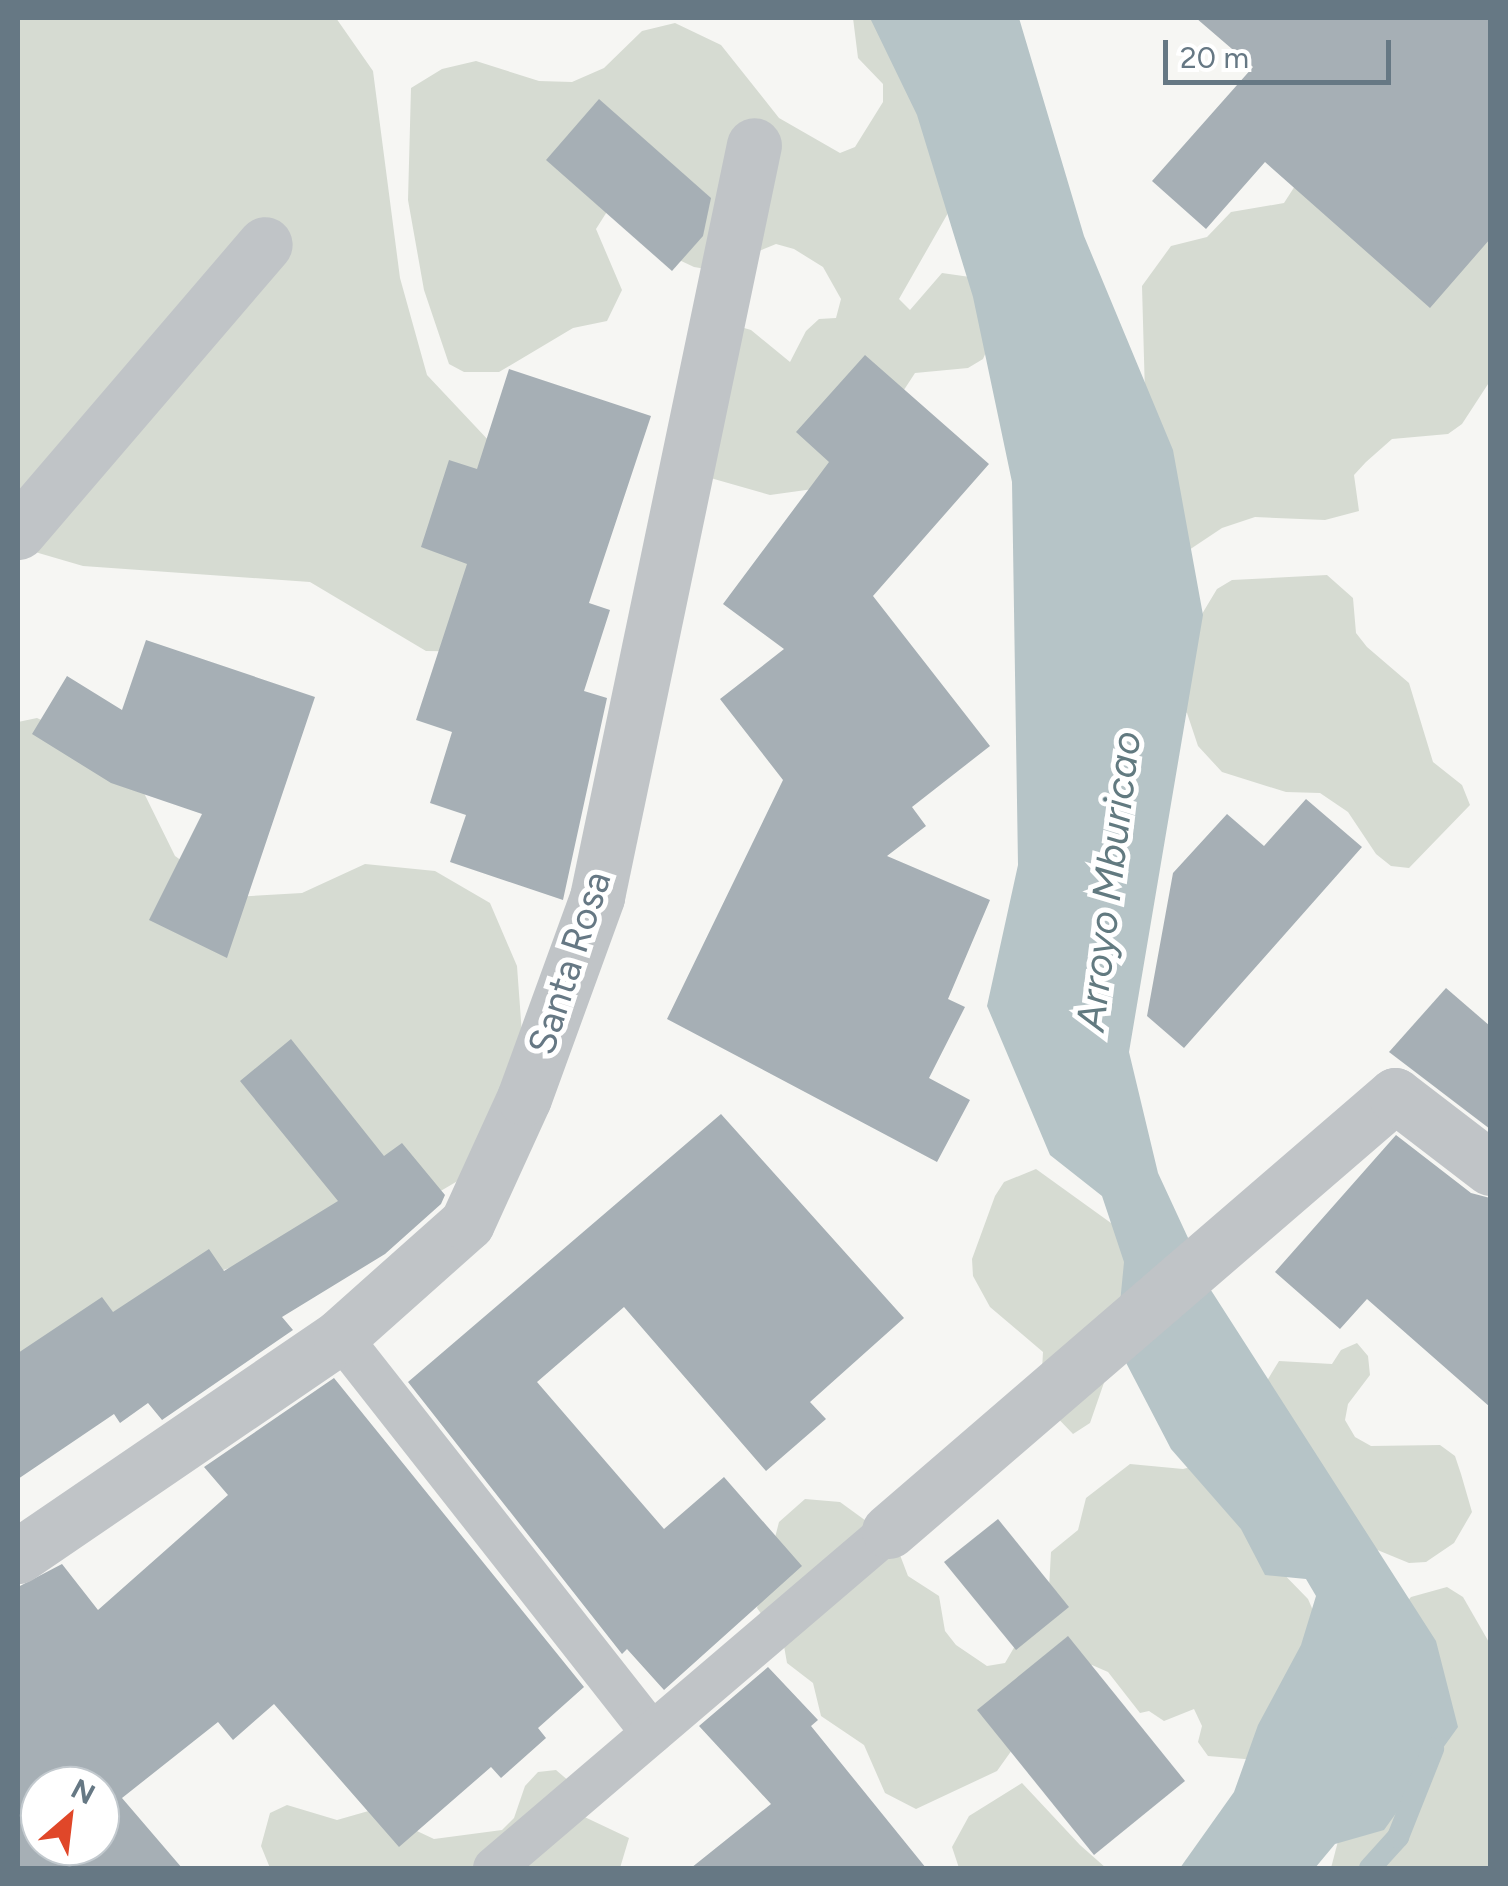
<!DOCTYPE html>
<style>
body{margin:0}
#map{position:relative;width:1508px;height:1886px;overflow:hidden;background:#f6f6f3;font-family:Figtree,sans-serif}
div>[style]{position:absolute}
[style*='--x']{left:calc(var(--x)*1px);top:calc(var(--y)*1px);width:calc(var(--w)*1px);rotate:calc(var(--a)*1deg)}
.green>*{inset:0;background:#d6dbd2}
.water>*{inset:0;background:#b6c4c7}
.stream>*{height:22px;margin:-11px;padding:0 11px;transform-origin:11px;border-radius:11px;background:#b6c4c7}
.building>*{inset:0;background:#a6afb5}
.service>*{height:42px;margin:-21px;padding:0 21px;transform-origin:21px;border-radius:21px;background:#c0c4c7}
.pedestrian>*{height:55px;margin:-27.5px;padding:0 27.5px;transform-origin:27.5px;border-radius:27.5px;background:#c0c4c7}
.minor>*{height:55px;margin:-27.5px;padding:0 27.5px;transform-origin:27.5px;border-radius:27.5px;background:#c0c4c7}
span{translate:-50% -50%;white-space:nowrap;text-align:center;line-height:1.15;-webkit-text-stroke:10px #fff;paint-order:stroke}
.street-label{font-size:38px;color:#667884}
.water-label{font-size:40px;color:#627a80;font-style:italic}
.frame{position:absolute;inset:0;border:20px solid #667884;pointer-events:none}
.north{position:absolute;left:20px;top:1766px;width:100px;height:100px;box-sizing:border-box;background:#fff;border:2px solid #c2c9ce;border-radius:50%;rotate:28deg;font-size:28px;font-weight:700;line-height:40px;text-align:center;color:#667884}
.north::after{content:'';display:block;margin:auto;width:35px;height:45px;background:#e04729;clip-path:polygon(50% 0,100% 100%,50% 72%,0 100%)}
.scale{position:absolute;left:1163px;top:40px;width:228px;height:45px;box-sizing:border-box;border:5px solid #667884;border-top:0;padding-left:12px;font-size:30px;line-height:35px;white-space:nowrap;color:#667884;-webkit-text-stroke:8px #fff;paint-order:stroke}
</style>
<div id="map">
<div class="green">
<i style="clip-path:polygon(18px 18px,336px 18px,373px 71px,400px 278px,427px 375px,521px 475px,498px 652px,426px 651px,310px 582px,83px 566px,18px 547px)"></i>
<i style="clip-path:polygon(853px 18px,930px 18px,948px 213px,899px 299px,910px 310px,942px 273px,977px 278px,990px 343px,983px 359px,968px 368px,915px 373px,842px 485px,770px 495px,707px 477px,734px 325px,751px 330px,790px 362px,806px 331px,819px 319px,836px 318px,841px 299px,823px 267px,794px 249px,776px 244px,712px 270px,694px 267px,677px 259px,615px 199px,596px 229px,622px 290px,607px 321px,573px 328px,499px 372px,464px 372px,449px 364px,424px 290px,408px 200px,411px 88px,442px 69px,476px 61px,539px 81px,572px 82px,604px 68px,642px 31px,675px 23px,721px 45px,779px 118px,840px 153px,855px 147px,883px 102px,883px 84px,858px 58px)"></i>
<i style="clip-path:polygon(1302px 175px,1490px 213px,1490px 381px,1462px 424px,1448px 434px,1392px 439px,1366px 462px,1354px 475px,1359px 511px,1325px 520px,1255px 517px,1222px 528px,1150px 576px,1142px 286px,1171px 246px,1207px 237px,1231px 212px,1284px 203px)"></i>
<i style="clip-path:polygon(1327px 575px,1353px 598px,1356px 633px,1367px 647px,1409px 683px,1433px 762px,1462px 785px,1470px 805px,1409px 868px,1391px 866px,1376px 854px,1348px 812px,1320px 793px,1286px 792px,1222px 772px,1198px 746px,1187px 713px,1172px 705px,1199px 619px,1217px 589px,1232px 580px)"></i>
<i style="clip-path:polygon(37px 718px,95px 745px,143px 791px,175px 856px,233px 897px,302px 893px,365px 864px,435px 871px,490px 903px,517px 966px,522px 1034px,483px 1166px,422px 1202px,162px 1291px,56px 1387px,18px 1406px,18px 722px)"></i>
<i style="clip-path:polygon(1036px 1169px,1129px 1236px,1137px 1357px,1107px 1374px,1090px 1423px,1073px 1434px,1047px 1407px,1041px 1388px,1043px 1352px,990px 1307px,973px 1276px,972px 1259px,995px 1196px,1004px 1182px)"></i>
<i style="clip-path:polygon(1357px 1343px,1368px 1356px,1370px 1375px,1348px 1404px,1345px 1420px,1355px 1437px,1371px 1446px,1440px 1445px,1455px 1456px,1461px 1474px,1472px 1512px,1454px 1543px,1426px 1562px,1409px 1563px,1375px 1549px,1262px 1389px,1279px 1361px,1332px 1364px,1341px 1350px)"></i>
<i style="clip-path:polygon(1215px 1461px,1270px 1560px,1308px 1599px,1315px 1615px,1257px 1760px,1208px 1756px,1198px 1742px,1202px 1726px,1194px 1709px,1164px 1721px,1149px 1711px,1140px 1713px,1108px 1672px,1092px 1665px,1061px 1681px,997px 1771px,916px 1809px,885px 1793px,864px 1745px,821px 1716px,813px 1683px,787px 1663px,784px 1646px,757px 1608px,779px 1522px,805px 1499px,840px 1502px,895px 1542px,908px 1576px,939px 1596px,945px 1631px,956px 1645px,987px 1666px,1005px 1663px,1049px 1588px,1051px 1552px,1078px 1530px,1086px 1498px,1130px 1464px,1183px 1469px)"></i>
<i style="clip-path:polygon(1447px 1587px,1463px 1597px,1490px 1644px,1490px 1868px,1331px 1868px,1398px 1612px,1411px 1597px)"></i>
<i style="clip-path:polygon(556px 1770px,570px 1782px,574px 1812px,629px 1838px,620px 1868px,270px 1868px,261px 1846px,270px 1813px,287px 1805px,337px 1820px,372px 1810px,434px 1839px,502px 1830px,514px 1818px,525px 1786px,538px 1772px)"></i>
<i style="clip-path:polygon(1022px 1783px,1080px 1845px,1106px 1868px,959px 1868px,952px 1847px,969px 1816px)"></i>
</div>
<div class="water">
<i style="clip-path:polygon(870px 18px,1019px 18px,1084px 236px,1173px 450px,1203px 615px,1129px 1052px,1158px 1173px,1195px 1253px,1118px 1324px,1124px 1262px,1102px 1196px,1050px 1155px,987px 1006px,1018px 865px,1012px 482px,973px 297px,917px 115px)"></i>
<i style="clip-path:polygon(1207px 1284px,1436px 1641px,1458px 1727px,1384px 1830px,1335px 1844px,1315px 1868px,1180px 1868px,1234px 1792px,1258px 1725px,1301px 1645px,1316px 1596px,1306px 1579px,1265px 1575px,1241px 1529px,1171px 1449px,1122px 1355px)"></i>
</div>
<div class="stream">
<i style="--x:1370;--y:1868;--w:42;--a:-47.9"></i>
<i style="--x:1398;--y:1837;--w:95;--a:-68.3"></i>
</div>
<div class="building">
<i style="clip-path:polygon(1196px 18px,1490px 18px,1490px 239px,1430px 308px,1265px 162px,1206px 229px,1152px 181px,1253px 67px)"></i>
<i style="clip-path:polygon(599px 99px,711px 198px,703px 236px,672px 271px,546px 160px)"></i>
<i style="clip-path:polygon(865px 355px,989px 464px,873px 596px,990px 746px,912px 807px,926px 826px,887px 856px,990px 900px,948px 999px,965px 1007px,929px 1078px,970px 1100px,937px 1162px,667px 1019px,783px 780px,720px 699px,784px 649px,723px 604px,829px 462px,796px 432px)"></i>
<i style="clip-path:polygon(509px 369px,651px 416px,589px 603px,610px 610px,584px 691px,607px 698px,563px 900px,450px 862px,466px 815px,430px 803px,452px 732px,416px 720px,467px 564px,421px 547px,449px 460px,477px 469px)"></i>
<i style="clip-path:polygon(146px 640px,315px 697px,227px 958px,149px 920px,202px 814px,111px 783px,32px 734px,67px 676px,122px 710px)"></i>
<i style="clip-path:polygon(1306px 799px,1362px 847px,1184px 1048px,1147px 1016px,1173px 873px,1227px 814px,1264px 846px)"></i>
<i style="clip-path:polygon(1446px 988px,1490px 1026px,1490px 1129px,1389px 1052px)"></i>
<i style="clip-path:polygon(291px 1039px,384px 1156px,402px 1143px,445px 1195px,441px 1204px,385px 1254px,282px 1317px,293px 1330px,162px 1420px,148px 1403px,120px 1423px,114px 1414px,18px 1479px,18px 1353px,102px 1297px,113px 1312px,209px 1249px,224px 1271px,338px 1201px,240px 1081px)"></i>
<i style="clip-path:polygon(721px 1114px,904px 1318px,810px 1402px,826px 1419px,766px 1471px,624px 1307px,537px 1382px,664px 1529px,724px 1477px,802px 1566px,664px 1690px,627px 1649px,622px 1654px,408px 1382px)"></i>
<i style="clip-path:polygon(1396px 1135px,1471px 1193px,1490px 1198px,1490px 1407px,1367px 1299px,1340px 1329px,1275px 1272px)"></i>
<i style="clip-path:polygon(evenodd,334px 1378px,584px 1687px,538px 1728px,546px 1738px,501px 1778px,491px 1767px,399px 1847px,274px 1704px,233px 1740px,218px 1722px,122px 1798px,182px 1868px,18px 1868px,18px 1587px,62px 1564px,98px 1610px,228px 1495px,204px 1467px,334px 1378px,40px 1786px,100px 1786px,100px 1846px,40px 1846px,40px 1786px)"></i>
<i style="clip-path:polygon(998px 1519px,1069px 1607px,1016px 1650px,944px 1562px)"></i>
<i style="clip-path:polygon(1068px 1636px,1185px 1781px,1094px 1855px,977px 1710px)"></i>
<i style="clip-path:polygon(768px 1667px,818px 1720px,811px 1726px,926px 1868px,691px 1868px,771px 1804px,699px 1726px)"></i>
</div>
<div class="service">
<i style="--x:340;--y:1336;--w:505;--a:51.84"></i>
<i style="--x:494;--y:1868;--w:519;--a:-40.47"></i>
</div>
<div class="pedestrian">
<i style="--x:889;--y:1531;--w:668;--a:-40.75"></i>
</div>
<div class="minor">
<i style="--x:18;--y:532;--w:379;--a:-49.4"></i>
<i style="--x:1395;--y:1095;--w:120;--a:37.5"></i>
<i style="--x:18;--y:1556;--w:390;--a:-34.3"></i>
<i style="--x:340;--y:1336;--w:170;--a:-41.7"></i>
<i style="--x:467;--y:1223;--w:137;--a:-65.5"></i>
<i style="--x:524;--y:1098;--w:214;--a:-70"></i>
<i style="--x:597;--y:897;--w:768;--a:-78.21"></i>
</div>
<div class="street-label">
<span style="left:570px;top:963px;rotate:-72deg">Santa Rosa</span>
</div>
<div class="water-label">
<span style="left:1108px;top:881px;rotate:-83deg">Arroyo Mburicao</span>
</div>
<div class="frame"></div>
<div class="north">N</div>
<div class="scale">20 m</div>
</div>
